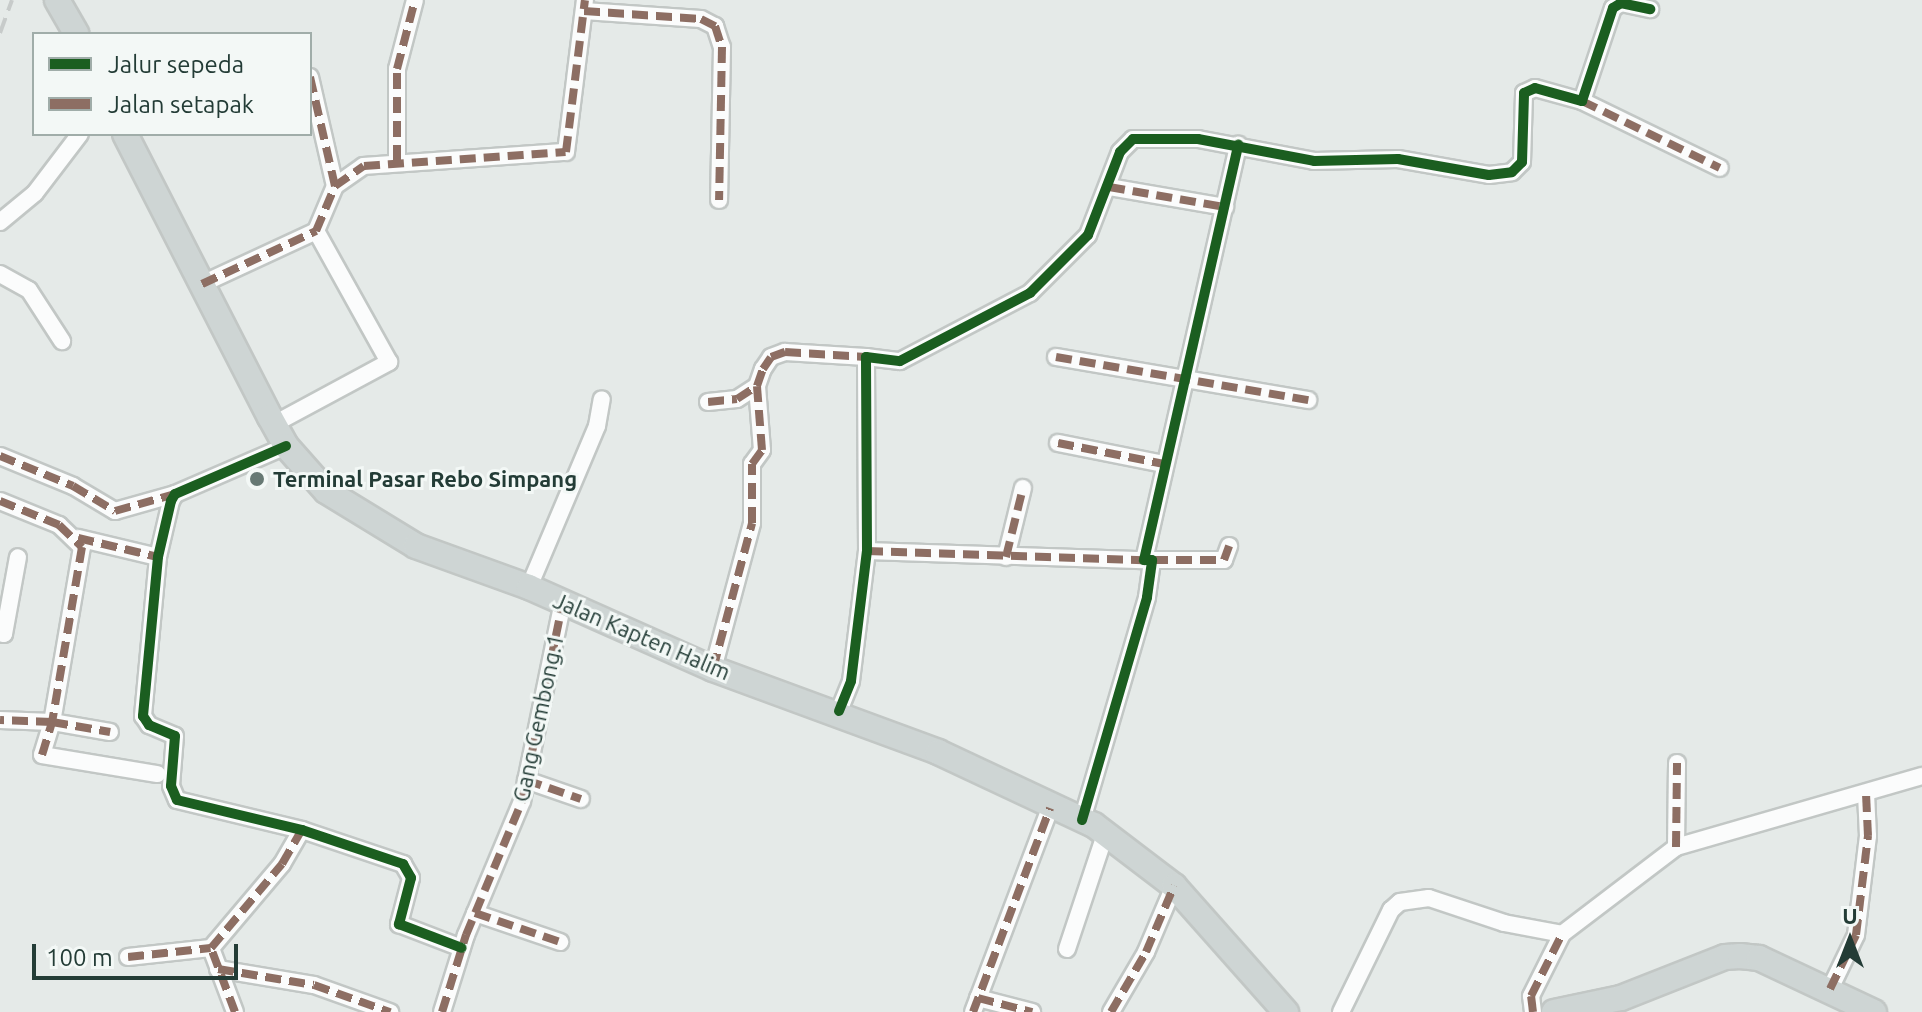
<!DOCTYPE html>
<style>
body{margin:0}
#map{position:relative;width:1922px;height:1012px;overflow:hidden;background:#e5eae8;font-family:Ubuntu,sans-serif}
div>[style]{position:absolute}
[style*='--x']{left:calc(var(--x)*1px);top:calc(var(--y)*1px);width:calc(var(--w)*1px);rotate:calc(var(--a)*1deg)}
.roads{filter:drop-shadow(2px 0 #c2c7c5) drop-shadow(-2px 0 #c2c7c5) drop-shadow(0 2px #c2c7c5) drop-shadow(0 -2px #c2c7c5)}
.street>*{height:16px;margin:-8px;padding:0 8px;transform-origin:8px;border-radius:8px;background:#fbfcfc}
.primary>*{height:24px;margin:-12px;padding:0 12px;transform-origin:12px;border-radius:12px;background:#ced5d4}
.rail>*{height:4px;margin-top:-2px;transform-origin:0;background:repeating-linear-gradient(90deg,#c7cbca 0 16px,transparent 0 24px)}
.quiet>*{height:8px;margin-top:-4px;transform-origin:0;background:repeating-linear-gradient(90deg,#8d6e63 0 16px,transparent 0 24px)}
.cycleway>*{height:10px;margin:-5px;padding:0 5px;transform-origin:5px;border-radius:5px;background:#1b5e20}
.dots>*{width:22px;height:22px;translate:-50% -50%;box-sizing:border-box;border:4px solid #f3f8f6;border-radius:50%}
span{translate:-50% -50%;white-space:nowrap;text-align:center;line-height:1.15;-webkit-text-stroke:6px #f3f8f6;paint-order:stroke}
.poi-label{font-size:22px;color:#233c36;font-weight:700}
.left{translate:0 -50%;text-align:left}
.street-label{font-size:22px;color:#233c36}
.legend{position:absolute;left:32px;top:32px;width:280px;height:104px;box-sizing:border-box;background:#f3f8f6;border:2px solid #a0ada9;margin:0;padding:10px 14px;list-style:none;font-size:24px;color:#233c36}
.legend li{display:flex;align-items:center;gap:16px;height:40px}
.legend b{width:40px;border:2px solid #a0ada9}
.north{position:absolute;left:1810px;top:900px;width:80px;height:80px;-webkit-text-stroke:6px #f3f8f6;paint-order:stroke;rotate:0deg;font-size:22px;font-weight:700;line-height:32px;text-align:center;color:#233c36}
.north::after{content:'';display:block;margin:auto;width:28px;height:36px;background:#233c36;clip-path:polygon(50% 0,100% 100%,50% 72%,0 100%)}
.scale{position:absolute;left:32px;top:944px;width:206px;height:36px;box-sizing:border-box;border:4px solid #233c36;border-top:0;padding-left:10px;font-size:24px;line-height:28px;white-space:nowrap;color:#233c36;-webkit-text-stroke:6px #f3f8f6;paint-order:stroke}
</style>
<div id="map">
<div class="roads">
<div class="street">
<i style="--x:584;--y:11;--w:117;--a:3.9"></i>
<i style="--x:701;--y:19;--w:16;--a:27"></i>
<i style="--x:715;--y:26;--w:22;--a:72"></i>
<i style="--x:722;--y:47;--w:153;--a:91.1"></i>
<i style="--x:310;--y:77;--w:112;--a:77.1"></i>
<i style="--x:1582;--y:101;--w:153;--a:25.9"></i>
<i style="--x:397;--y:161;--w:92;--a:-90"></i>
<i style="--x:397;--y:69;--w:71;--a:-75.4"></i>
<i style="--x:1109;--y:187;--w:118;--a:9.8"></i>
<i style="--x:0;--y:222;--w:45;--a:-39.6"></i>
<i style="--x:35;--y:193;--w:74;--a:-52.7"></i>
<i style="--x:0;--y:274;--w:33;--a:29"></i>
<i style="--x:29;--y:290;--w:61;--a:57.1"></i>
<i style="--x:202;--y:284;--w:126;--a:-24.9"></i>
<i style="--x:316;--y:231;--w:49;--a:-67.1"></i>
<i style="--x:335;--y:186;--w:35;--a:-35"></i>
<i style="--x:364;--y:166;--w:202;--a:-4"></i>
<i style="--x:566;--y:152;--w:153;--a:-82.9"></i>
<i style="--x:1056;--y:357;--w:256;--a:9.7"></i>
<i style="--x:708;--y:402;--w:29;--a:-6"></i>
<i style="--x:737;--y:399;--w:24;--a:-33"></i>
<i style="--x:274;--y:424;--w:131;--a:-28.3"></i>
<i style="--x:389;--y:362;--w:150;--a:-119.1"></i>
<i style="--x:1058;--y:443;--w:108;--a:11.2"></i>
<i style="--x:286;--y:446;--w:121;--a:156.6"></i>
<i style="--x:175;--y:494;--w:8;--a:120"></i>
<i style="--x:171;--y:501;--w:57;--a:103.1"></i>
<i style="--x:158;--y:557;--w:160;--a:95.4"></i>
<i style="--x:143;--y:716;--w:11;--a:56"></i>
<i style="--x:149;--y:725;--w:28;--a:23"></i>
<i style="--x:175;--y:736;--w:50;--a:94.6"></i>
<i style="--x:171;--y:786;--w:15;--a:67"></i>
<i style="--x:177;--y:800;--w:129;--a:13.5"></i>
<i style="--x:302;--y:830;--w:107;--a:18.6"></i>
<i style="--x:403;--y:864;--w:16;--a:60"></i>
<i style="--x:411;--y:878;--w:48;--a:104.6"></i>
<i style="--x:399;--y:924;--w:67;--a:20.9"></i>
<i style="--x:0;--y:456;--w:79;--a:22.3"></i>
<i style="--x:73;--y:486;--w:49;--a:30.8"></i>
<i style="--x:115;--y:511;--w:62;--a:-15.8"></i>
<i style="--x:0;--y:501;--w:64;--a:22.1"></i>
<i style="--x:59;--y:525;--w:32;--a:44"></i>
<i style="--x:82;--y:547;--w:178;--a:99.7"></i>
<i style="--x:52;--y:722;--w:52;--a:-177.8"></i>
<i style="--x:78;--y:538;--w:82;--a:13.4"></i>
<i style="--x:867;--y:551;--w:277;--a:1.9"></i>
<i style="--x:1006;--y:557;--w:71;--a:-76.2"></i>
<i style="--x:1152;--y:560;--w:72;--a:0"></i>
<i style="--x:1224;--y:560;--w:15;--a:-70"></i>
<i style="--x:529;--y:587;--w:175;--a:-67.1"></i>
<i style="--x:597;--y:426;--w:27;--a:-80"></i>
<i style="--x:0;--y:633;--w:4;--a:14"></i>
<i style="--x:4;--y:634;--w:78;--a:-79.7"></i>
<i style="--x:713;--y:669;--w:151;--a:-75"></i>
<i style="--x:752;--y:523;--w:59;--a:-90"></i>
<i style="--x:752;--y:464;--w:17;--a:-54"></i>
<i style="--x:762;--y:450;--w:64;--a:-94.5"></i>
<i style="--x:757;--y:386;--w:18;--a:-71"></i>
<i style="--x:763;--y:369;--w:14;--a:-56"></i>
<i style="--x:771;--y:357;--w:15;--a:-20"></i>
<i style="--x:785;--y:352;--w:81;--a:3.5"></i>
<i style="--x:839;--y:711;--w:32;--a:-68"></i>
<i style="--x:851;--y:681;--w:131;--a:-83"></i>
<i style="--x:867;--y:551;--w:194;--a:-90.3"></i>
<i style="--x:866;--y:357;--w:34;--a:7"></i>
<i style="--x:900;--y:361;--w:147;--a:-27.6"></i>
<i style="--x:1030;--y:293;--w:82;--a:-45"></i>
<i style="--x:1088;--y:235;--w:89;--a:-68.9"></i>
<i style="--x:1120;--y:152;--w:18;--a:-45"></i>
<i style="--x:1133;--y:139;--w:65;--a:0"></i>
<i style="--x:1198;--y:139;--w:118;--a:10.7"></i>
<i style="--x:1314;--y:161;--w:84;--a:-1.4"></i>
<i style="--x:1398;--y:159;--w:92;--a:10"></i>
<i style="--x:1489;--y:175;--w:23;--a:-7"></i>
<i style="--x:1512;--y:172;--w:14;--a:-45"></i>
<i style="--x:1522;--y:162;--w:69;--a:-88.3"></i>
<i style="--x:1524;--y:93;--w:12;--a:-24"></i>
<i style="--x:1535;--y:88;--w:49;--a:15.5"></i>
<i style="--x:1582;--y:101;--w:98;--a:-71.6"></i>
<i style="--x:1613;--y:8;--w:9;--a:-32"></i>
<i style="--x:1621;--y:3;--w:30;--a:12"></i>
<i style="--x:110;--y:732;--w:59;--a:-170.2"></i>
<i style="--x:52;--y:722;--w:34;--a:107"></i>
<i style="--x:42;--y:755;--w:117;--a:9.4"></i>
<i style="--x:526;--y:780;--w:58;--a:19.1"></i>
<i style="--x:1082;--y:820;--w:232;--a:-73.7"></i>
<i style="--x:1147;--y:597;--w:37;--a:-82"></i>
<i style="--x:1152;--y:560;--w:8;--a:180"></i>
<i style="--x:1144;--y:560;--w:426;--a:-77.2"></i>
<i style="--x:1676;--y:847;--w:84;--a:-89.3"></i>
<i style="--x:475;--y:913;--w:90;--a:18.8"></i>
<i style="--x:1067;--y:949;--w:120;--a:-71.6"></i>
<i style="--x:128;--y:957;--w:83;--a:-6.2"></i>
<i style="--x:218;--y:969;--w:97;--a:9.5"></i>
<i style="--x:314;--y:985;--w:81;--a:19.6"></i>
<i style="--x:1830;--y:989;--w:60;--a:-64.3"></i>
<i style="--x:1856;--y:935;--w:100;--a:-83.1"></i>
<i style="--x:1868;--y:836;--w:43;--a:-92.7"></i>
<i style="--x:978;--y:998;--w:56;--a:14.5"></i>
<i style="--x:235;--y:1012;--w:68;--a:-110.6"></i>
<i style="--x:211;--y:948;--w:110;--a:-49.8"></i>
<i style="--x:282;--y:864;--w:39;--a:-60"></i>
<i style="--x:442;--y:1012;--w:81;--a:-72.7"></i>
<i style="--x:466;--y:935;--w:145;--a:-67.3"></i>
<i style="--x:522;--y:801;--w:203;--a:-78.4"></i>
<i style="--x:973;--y:1012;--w:218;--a:-69.3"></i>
<i style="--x:1111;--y:1012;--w:69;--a:-59.7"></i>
<i style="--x:1146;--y:952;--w:72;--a:-67"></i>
<i style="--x:1341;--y:1012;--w:114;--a:-63.9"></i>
<i style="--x:1391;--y:910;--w:12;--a:-42"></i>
<i style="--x:1400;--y:902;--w:29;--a:-8"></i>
<i style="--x:1429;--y:898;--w:79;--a:18.4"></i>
<i style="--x:1504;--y:923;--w:59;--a:10.7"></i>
<i style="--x:1562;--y:934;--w:143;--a:-37.3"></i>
<i style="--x:1676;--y:847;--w:256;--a:-16.1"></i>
<i style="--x:1533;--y:1012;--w:16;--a:-97"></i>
<i style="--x:1531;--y:996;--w:69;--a:-63.4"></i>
</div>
<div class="primary">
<i style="--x:57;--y:0;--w:39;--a:60"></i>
<i style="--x:125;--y:134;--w:318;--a:62.9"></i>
<i style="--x:270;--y:417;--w:33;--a:61"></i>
<i style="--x:286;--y:446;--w:60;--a:48.4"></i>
<i style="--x:326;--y:491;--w:105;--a:31.4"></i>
<i style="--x:416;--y:546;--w:120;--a:19.9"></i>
<i style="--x:529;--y:587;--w:201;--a:24"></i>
<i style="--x:713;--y:669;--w:240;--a:20.2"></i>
<i style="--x:938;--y:752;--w:172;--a:25.1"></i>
<i style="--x:1094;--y:825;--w:101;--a:37.3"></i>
<i style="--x:1174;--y:886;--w:169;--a:48.4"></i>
<i style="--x:1554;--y:1012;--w:68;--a:-11.8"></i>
<i style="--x:1621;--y:998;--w:112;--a:-21.5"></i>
<i style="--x:1725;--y:957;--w:15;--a:-4"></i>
<i style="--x:1740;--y:956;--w:19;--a:6"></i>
<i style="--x:1759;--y:958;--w:127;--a:25.2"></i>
</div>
</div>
<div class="rail">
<i style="--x:0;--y:33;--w:35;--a:-70"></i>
</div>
<div class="quiet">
<i style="--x:584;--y:11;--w:117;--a:3.9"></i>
<i style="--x:701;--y:19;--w:16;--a:27"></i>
<i style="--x:715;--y:26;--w:22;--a:72"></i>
<i style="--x:722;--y:47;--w:153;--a:91.1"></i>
<i style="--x:310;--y:77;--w:112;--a:77.1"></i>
<i style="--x:1582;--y:101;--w:153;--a:25.9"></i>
<i style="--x:397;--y:161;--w:92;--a:-90"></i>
<i style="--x:397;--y:69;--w:71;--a:-75.4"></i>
<i style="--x:1109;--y:187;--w:118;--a:9.8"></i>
<i style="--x:202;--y:284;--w:126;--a:-24.9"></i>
<i style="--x:316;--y:231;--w:49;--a:-67.1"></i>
<i style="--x:335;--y:186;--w:35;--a:-35"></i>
<i style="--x:364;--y:166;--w:202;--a:-4"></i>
<i style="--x:566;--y:152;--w:153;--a:-82.9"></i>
<i style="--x:1056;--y:357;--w:256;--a:9.7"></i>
<i style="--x:708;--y:402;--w:29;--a:-6"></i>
<i style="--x:737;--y:399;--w:24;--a:-33"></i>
<i style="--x:1058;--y:443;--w:108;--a:11.2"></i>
<i style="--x:0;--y:456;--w:79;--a:22.3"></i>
<i style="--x:73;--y:486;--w:49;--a:30.8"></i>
<i style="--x:115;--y:511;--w:62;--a:-15.8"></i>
<i style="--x:0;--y:501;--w:64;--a:22.1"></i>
<i style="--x:59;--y:525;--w:32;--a:44"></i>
<i style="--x:82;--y:547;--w:178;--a:99.7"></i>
<i style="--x:52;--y:722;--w:52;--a:-177.8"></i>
<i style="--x:78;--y:538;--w:82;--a:13.4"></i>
<i style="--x:867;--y:551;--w:277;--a:1.9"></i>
<i style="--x:1006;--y:557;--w:71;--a:-76.2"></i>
<i style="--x:1152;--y:560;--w:72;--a:0"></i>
<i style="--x:1224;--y:560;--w:15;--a:-70"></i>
<i style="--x:713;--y:669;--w:151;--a:-75"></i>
<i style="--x:752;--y:523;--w:59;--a:-90"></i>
<i style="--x:752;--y:464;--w:17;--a:-54"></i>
<i style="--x:762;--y:450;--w:64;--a:-94.5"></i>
<i style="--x:757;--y:386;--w:18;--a:-71"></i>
<i style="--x:763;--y:369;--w:14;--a:-56"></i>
<i style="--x:771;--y:357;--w:15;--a:-20"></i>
<i style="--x:785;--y:352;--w:81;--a:3.5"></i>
<i style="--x:42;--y:755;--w:34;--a:-73"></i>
<i style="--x:52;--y:722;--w:59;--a:9.8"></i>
<i style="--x:526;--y:780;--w:58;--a:19.1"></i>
<i style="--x:1676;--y:847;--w:84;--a:-89.3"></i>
<i style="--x:475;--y:913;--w:90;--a:18.8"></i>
<i style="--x:128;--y:957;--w:83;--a:-6.2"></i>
<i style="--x:218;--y:969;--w:97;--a:9.5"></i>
<i style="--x:314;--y:985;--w:81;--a:19.6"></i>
<i style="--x:1830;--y:989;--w:60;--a:-64.3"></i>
<i style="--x:1856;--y:935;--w:100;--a:-83.1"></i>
<i style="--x:1868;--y:836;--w:43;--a:-92.7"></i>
<i style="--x:978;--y:998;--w:56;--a:14.5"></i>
<i style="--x:235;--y:1012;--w:68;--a:-110.6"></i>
<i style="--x:211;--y:948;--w:110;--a:-49.8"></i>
<i style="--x:282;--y:864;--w:39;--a:-60"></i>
<i style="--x:442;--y:1012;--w:81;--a:-72.7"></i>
<i style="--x:466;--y:935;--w:145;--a:-67.3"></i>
<i style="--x:522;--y:801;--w:203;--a:-78.4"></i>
<i style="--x:973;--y:1012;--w:218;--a:-69.3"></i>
<i style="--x:1111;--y:1012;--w:69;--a:-59.7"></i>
<i style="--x:1146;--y:952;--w:72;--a:-67"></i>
<i style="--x:1533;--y:1012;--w:16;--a:-97"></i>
<i style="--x:1531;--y:996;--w:69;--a:-63.4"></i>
</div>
<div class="cycleway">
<i style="--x:286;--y:446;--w:121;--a:156.6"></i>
<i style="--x:175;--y:494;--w:8;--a:120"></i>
<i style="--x:171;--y:501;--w:57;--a:103.1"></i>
<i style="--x:158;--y:557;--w:160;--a:95.4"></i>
<i style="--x:143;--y:716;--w:11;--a:56"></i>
<i style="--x:149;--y:725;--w:28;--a:23"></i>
<i style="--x:175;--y:736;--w:50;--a:94.6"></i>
<i style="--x:171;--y:786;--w:15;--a:67"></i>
<i style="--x:177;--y:800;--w:129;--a:13.5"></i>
<i style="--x:302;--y:830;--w:107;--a:18.6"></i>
<i style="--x:403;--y:864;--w:16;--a:60"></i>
<i style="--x:411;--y:878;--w:48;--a:104.6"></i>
<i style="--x:399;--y:924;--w:67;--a:20.9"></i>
<i style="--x:839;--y:711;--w:32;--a:-68"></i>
<i style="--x:851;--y:681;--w:131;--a:-83"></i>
<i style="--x:867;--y:551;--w:194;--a:-90.3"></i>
<i style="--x:866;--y:357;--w:34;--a:7"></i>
<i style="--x:900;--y:361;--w:147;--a:-27.6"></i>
<i style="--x:1030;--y:293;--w:82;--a:-45"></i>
<i style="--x:1088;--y:235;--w:89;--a:-68.9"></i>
<i style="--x:1120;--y:152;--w:18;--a:-45"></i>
<i style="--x:1133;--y:139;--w:65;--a:0"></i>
<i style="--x:1198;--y:139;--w:118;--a:10.7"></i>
<i style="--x:1314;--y:161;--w:84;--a:-1.4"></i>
<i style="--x:1398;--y:159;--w:92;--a:10"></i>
<i style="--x:1489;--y:175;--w:23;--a:-7"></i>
<i style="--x:1512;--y:172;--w:14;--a:-45"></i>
<i style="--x:1522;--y:162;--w:69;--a:-88.3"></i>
<i style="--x:1524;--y:93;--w:12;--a:-24"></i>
<i style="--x:1535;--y:88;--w:49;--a:15.5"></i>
<i style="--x:1582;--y:101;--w:98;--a:-71.6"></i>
<i style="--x:1613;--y:8;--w:9;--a:-32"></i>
<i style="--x:1621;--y:3;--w:30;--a:12"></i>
<i style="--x:1082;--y:820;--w:232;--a:-73.7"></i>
<i style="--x:1147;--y:597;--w:37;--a:-82"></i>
<i style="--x:1152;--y:560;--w:8;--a:180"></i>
<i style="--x:1144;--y:560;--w:426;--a:-77.2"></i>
</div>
<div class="dots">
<i style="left:257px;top:479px;background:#677974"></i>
</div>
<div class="poi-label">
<span class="left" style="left:273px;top:479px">Terminal Pasar Rebo Simpang</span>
</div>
<div class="street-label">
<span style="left:642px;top:636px;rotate:23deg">Jalan Kapten Halim</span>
<span style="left:538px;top:718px;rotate:-78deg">Gang Gembong.1</span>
</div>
<ul class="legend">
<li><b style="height:10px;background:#1b5e20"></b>Jalur sepeda</li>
<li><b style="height:10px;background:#8d6e63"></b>Jalan setapak</li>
</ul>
<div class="north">U</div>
<div class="scale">100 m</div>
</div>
